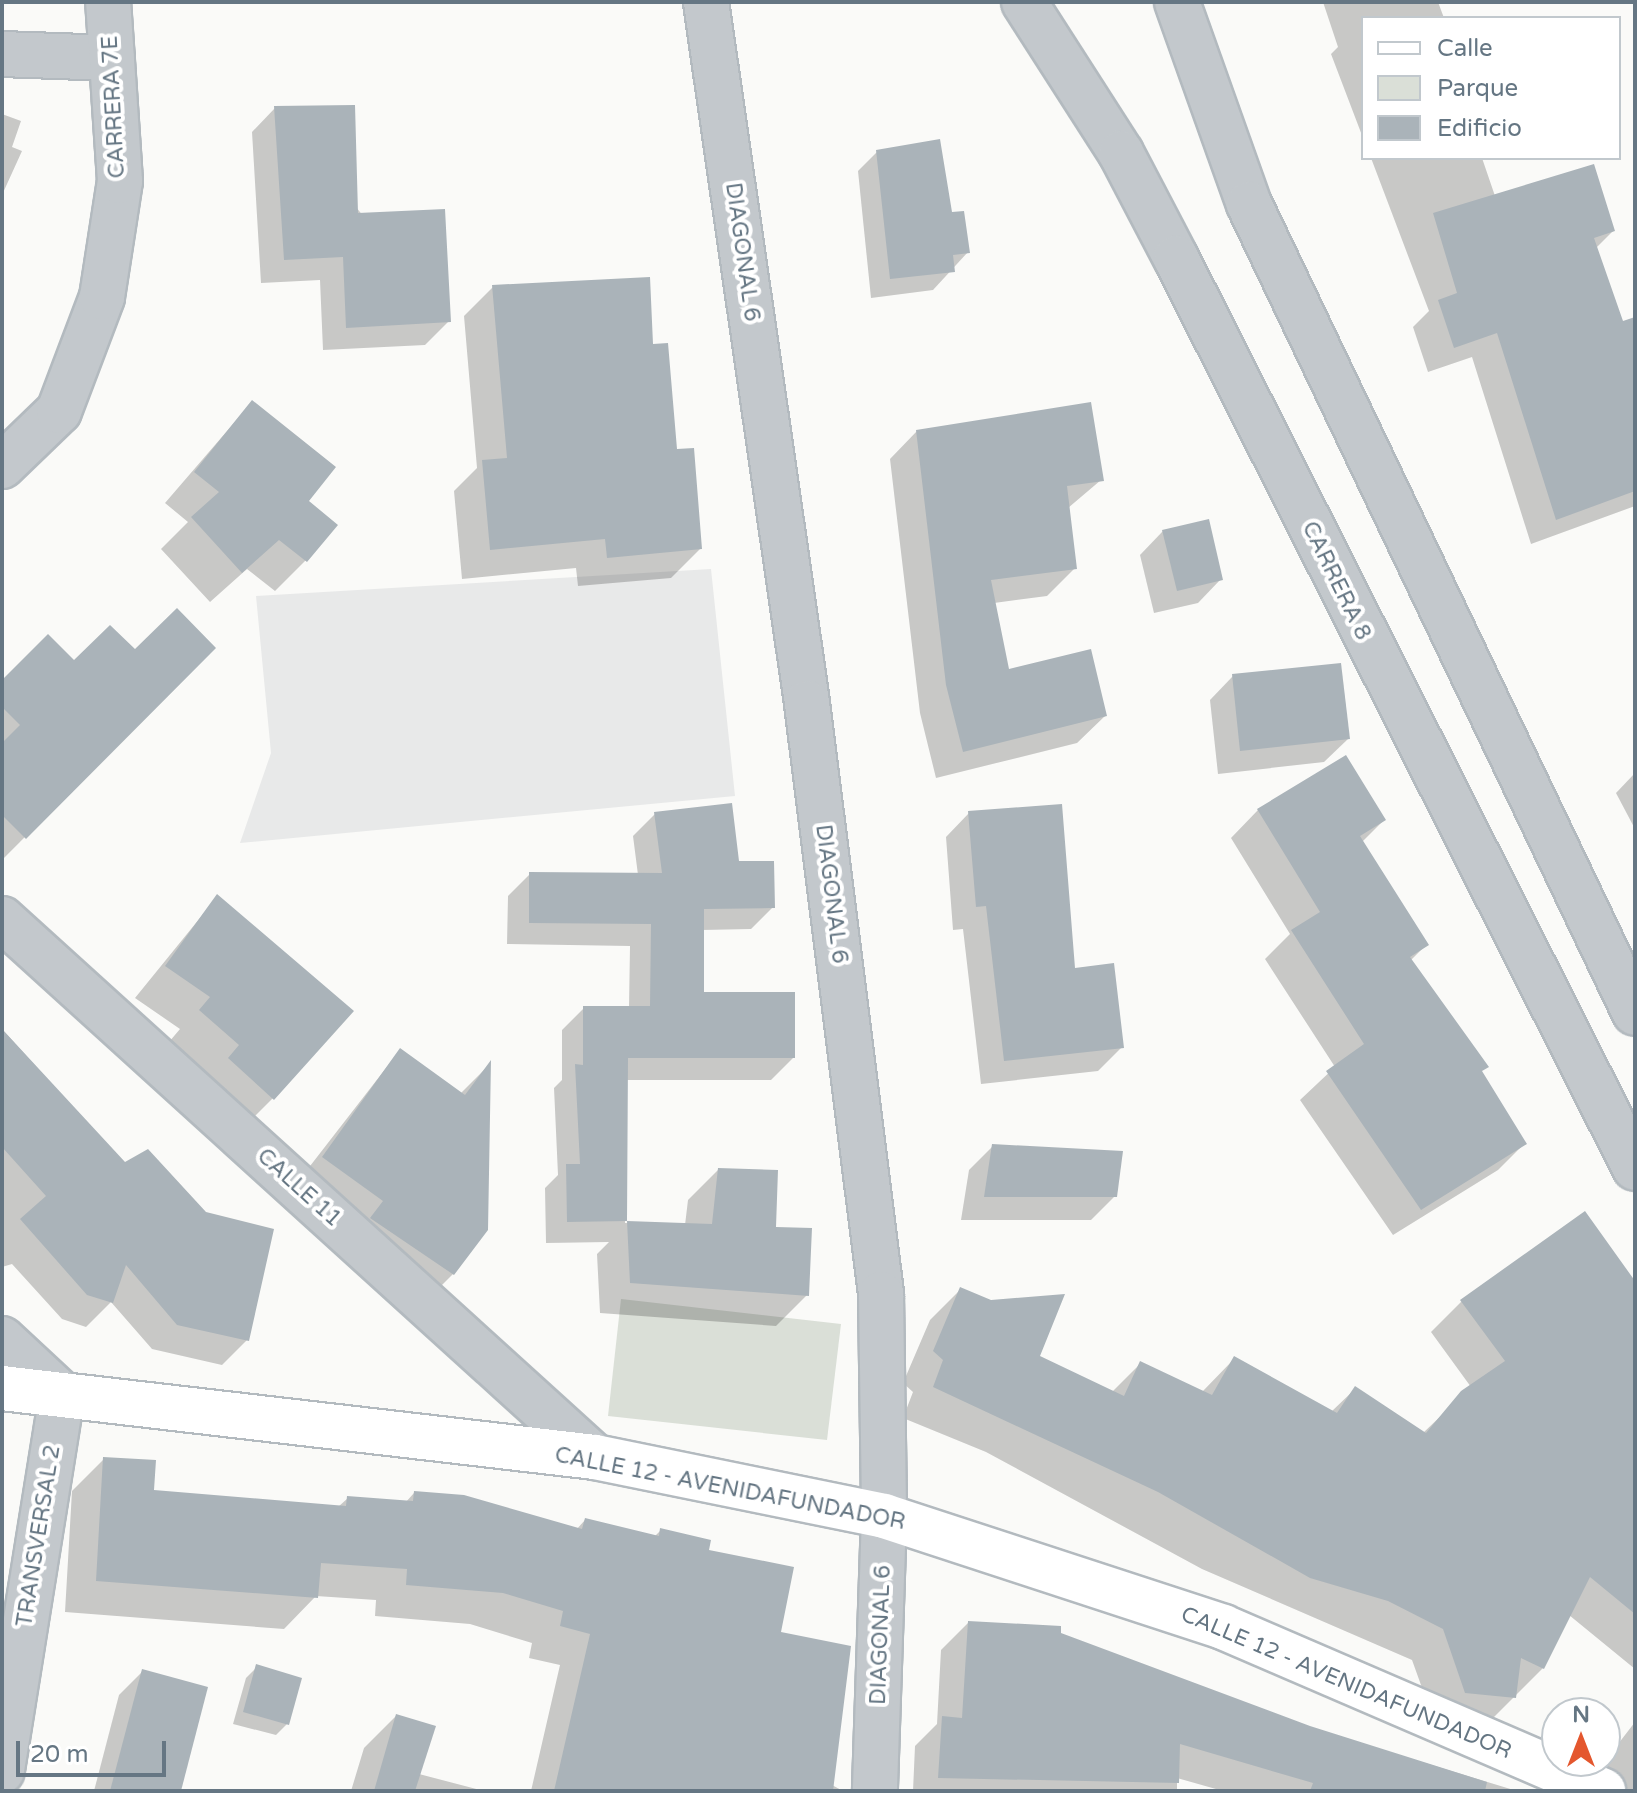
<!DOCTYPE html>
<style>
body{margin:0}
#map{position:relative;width:1637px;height:1793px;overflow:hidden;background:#fafaf8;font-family:"Varela Round",sans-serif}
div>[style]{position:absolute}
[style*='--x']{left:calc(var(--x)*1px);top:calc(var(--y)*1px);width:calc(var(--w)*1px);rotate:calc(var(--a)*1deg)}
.built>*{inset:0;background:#e8e9e9}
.green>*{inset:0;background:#dadfd7}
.shadow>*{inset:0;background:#0003}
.building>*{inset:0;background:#aab3b9}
.roads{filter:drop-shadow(2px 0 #b3babf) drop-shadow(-2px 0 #b3babf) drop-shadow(0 2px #b3babf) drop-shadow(0 -2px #b3babf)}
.street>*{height:44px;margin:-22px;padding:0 22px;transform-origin:22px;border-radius:22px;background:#c3c8cc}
.secondary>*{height:44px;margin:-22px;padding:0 22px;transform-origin:22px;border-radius:22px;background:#fff}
span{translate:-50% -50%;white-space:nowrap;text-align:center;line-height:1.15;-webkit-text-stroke:8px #fff;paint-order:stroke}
.street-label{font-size:22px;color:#657683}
.frame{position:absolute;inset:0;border:4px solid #657683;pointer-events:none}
.legend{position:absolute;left:1361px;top:16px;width:260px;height:144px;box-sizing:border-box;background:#fff;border:2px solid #c1c8cd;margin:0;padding:10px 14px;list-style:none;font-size:24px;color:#657683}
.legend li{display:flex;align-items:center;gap:16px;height:40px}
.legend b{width:40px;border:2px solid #c1c8cd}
.north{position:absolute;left:1541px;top:1697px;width:80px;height:80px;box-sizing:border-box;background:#fff;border:2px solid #c1c8cd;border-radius:50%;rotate:0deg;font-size:22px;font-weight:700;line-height:32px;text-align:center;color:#657683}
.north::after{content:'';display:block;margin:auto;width:28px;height:36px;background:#e4572e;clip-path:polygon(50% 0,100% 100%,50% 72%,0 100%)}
.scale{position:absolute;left:16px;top:1741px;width:150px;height:36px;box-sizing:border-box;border:4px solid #657683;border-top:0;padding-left:10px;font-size:24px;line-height:28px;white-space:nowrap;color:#657683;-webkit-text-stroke:6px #fff;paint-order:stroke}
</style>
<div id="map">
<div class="built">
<i style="clip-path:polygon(711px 569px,735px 796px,240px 843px,271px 753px,256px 596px)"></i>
</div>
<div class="green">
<i style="clip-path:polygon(621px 1299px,841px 1324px,827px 1440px,608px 1416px)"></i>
</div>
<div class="shadow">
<i style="clip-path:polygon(1323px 2px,1438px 2px,1444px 18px,1363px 18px,1363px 138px,1331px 54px,1338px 47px)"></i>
<i style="clip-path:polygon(275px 108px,449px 321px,425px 345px,323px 350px,320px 280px,261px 283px,252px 132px)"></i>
<i style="clip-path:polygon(2px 114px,21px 121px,12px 147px,22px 151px,2px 195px)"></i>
<i style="clip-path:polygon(877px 152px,950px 214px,968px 252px,933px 290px,871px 298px,858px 171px)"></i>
<i style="clip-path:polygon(1371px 158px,1482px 158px,1495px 196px,1613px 231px,1596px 248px,1635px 365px,1635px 506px,1531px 544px,1472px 357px,1428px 372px,1413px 327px,1429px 311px)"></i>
<i style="clip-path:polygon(493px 287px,651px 346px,700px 549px,671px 578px,578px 586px,576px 568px,462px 579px,454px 491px,477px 468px,464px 316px)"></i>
<i style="clip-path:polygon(252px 402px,306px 502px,306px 560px,275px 591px,247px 569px,210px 602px,161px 549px,188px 522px,165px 503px)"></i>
<i style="clip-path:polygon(917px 431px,1101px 480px,1068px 508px,1075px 568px,1047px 596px,994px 603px,1008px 672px,1105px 716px,1077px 743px,936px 778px,920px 713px,890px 459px)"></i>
<i style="clip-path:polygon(1163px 531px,1221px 579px,1198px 603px,1154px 613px,1140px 555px)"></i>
<i style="clip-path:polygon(213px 648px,2px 860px,2px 683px,135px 652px)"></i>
<i style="clip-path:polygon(1233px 676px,1348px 739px,1324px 762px,1218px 774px,1210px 700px)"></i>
<i style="clip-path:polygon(1635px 773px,1635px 829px,1616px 793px)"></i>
<i style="clip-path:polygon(1258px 810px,1384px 820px,1361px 843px,1426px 945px,1411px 960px,1525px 1143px,1498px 1170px,1393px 1235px,1300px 1100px,1335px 1067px,1265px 959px,1290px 934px,1231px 838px)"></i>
<i style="clip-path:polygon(969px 813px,1122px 1047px,1098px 1071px,981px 1084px,963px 929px,953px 930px,946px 837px)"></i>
<i style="clip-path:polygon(655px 814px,737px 863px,773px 907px,751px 929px,702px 930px,702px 994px,793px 1058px,771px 1080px,626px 1080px,625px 1223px,685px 1225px,688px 1200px,718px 1170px,774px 1229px,807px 1295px,776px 1326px,600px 1313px,597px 1254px,609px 1242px,546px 1243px,545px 1188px,558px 1175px,554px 1088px,562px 1080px,562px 1030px,584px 1008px,629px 1008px,630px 946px,507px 944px,508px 896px,530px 874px,638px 875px,633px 836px)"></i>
<i style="clip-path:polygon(217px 897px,273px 1098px,241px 1130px,169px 1042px,180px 1029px,135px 998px)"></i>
<i style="clip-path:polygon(2px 1029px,125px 1165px,247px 1340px,222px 1365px,152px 1349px,111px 1302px,86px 1327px,62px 1319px,12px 1264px,2px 1267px)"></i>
<i style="clip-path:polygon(400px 1050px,460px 1094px,489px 1065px,453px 1274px,423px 1304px,293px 1188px)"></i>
<i style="clip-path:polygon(993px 1146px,1115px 1196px,1091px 1220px,961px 1220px,969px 1170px)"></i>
<i style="clip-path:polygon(1635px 1285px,1635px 1669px,1569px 1615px,1543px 1668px,1483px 1728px,1435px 1724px,1412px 1660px,1202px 1569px,986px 1452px,903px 1418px,913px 1392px,903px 1383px,930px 1320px,961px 1289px,1038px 1357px,1112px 1392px,1141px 1363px,1202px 1392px,1234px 1359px,1331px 1412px,1356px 1388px,1423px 1433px,1471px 1387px,1431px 1332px,1462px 1301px)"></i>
<i style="clip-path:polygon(104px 1459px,152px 1492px,338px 1507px,348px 1498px,405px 1503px,414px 1493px,576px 1530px,585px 1520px,654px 1537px,661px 1530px,706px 1551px,778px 1634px,832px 1785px,843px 1791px,531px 1791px,560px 1665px,529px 1658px,532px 1643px,470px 1624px,375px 1616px,376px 1600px,316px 1596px,284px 1629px,65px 1612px,72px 1491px)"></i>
<i style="clip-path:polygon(968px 1623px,1059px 1634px,1310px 1728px,1517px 1791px,1223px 1791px,1177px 1778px,1177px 1791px,913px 1791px,915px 1746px,937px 1724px,941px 1650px)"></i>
<i style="clip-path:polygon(257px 1667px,287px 1724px,276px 1735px,233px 1724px,246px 1678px)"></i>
<i style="clip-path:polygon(142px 1672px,179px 1791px,94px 1791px,119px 1695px)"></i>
<i style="clip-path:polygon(396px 1716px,419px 1774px,484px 1791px,351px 1791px,364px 1748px)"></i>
<i style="clip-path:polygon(1635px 1722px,1635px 1791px,1580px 1791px,1605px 1761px)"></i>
</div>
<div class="building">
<i style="clip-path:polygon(355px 105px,358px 213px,445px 209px,451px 322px,346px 328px,343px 257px,284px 260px,274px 106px)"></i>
<i style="clip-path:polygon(940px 139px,952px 212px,964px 211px,970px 253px,953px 255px,955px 272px,890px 279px,876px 150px)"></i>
<i style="clip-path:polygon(1594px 164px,1615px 231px,1594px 238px,1623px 321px,1635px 317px,1635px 491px,1556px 520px,1497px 333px,1454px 348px,1438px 300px,1457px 293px,1433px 213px)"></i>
<i style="clip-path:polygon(650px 277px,653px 344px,668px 343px,677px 449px,694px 448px,702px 549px,607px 558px,605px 539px,490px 550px,482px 460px,507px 458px,492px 285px)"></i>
<i style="clip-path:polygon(252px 400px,336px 467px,309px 501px,338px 525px,307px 562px,279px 540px,242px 573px,191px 517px,219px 492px,194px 472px)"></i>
<i style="clip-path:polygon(1091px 402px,1104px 481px,1067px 486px,1077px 569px,991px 580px,1009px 669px,1091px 649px,1107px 716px,963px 752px,946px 685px,916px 430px)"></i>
<i style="clip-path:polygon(1209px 519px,1223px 580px,1177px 591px,1162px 530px)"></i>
<i style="clip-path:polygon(177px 608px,216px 648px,26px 839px,2px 815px,2px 743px,20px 725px,2px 707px,2px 680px,48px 634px,74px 660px,110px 625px,135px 649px)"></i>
<i style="clip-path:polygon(1341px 663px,1350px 739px,1240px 751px,1232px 674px)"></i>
<i style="clip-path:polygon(1346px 755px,1386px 820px,1360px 836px,1429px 945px,1410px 957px,1489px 1067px,1482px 1071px,1527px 1144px,1421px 1210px,1326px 1071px,1364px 1044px,1291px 930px,1320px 912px,1257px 809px)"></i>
<i style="clip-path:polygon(732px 803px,739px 861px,774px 861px,775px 908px,704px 909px,704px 992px,795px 992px,795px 1058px,628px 1058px,627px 1221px,567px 1222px,566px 1164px,580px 1164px,575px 1064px,583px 1065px,583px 1006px,650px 1006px,651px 924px,529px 923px,529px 872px,662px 873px,654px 812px)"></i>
<i style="clip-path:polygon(1062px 804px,1075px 968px,1114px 963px,1124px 1048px,1004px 1061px,986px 906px,976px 907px,968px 811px)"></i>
<i style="clip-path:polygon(217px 894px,354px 1011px,274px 1100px,228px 1058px,239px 1045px,199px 1010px,210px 997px,165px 966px)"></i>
<i style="clip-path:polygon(2px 1029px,125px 1162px,148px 1149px,206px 1212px,274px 1229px,249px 1341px,177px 1325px,126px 1265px,113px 1303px,87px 1295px,20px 1219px,46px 1196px,2px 1147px)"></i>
<i style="clip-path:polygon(400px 1048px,465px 1095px,491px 1060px,488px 1230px,454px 1275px,370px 1218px,383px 1201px,322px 1157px)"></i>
<i style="clip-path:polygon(992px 1144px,1123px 1151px,1117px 1197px,984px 1197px)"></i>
<i style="clip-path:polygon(718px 1168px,778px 1170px,776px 1227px,812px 1228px,809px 1296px,630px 1283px,627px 1221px,712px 1224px)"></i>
<i style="clip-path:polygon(1585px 1211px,1635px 1281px,1635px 1614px,1590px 1577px,1544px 1669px,1521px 1658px,1516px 1698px,1465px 1693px,1443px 1629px,1388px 1601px,1310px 1578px,1158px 1492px,933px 1387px,943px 1360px,933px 1351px,960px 1287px,991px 1300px,1065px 1294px,1040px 1356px,1124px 1396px,1140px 1361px,1212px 1395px,1234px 1356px,1337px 1413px,1355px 1386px,1426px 1433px,1461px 1391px,1505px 1361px,1460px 1300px)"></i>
<i style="clip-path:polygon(103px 1457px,156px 1460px,154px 1490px,346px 1506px,347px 1496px,413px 1501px,414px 1491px,464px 1495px,582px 1529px,585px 1518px,659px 1536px,660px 1528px,711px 1540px,709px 1550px,794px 1567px,781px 1632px,851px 1646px,833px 1791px,554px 1791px,590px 1634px,560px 1626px,563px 1611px,503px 1593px,406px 1585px,407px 1569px,321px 1563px,318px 1598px,96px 1581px)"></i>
<i style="clip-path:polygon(968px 1621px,1061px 1626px,1061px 1633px,1310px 1726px,1487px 1782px,1485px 1791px,1310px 1791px,1313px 1783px,1180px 1744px,1179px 1783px,938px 1778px,942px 1716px,962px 1718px)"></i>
<i style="clip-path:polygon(256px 1664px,302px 1678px,289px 1725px,243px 1712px)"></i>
<i style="clip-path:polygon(142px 1669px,208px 1687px,181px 1791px,110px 1791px)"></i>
<i style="clip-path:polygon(396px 1714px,436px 1726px,415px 1791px,374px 1791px)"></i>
</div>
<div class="roads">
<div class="street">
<i style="--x:706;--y:2;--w:708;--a:81.8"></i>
<i style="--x:807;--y:703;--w:596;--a:82.86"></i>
<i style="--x:881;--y:1294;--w:222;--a:89.2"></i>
<i style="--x:884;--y:1516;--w:275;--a:91.9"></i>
<i style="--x:1024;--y:2;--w:179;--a:57.3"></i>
<i style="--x:1121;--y:153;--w:119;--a:62.4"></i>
<i style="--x:1176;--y:258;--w:1019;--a:63.23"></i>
<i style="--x:1177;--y:2;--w:214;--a:70.4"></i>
<i style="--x:1249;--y:204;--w:896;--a:64.49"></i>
<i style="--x:2;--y:54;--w:110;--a:2.1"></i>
<i style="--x:2;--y:466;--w:79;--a:-44"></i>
<i style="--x:59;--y:411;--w:122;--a:-69.3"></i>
<i style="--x:102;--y:297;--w:117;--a:-81.2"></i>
<i style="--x:120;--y:181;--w:179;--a:-93.8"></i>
<i style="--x:2;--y:919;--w:801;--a:42.22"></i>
<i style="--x:2;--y:1339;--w:82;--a:43"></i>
<i style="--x:62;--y:1395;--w:381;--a:99.1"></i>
</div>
<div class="secondary">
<i style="--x:2;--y:1388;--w:597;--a:6.64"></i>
<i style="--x:595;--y:1457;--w:295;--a:11.5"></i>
<i style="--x:884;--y:1516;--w:357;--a:18.1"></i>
<i style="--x:1223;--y:1627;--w:414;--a:23.3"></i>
</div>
</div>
<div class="street-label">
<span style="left:114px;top:107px;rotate:-93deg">CARRERA 7E</span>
<span style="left:742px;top:252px;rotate:82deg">DIAGONAL 6</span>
<span style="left:1336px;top:581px;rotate:64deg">CARRERA 8</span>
<span style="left:831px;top:894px;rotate:83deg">DIAGONAL 6</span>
<span style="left:299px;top:1188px;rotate:42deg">CALLE 11</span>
<span style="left:730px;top:1489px;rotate:11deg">CALLE 12 - AVENIDAFUNDADOR</span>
<span style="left:39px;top:1536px;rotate:-81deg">TRANSVERSAL 2</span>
<span style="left:881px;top:1635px;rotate:-88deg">DIAGONAL 6</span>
<span style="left:1346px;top:1683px;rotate:23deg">CALLE 12 - AVENIDAFUNDADOR</span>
</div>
<div class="frame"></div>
<ul class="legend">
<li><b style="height:10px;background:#fff"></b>Calle</li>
<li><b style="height:22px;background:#dadfd7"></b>Parque</li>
<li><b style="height:22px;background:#aab3b9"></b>Edificio</li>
</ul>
<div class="north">N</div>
<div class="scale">20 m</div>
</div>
